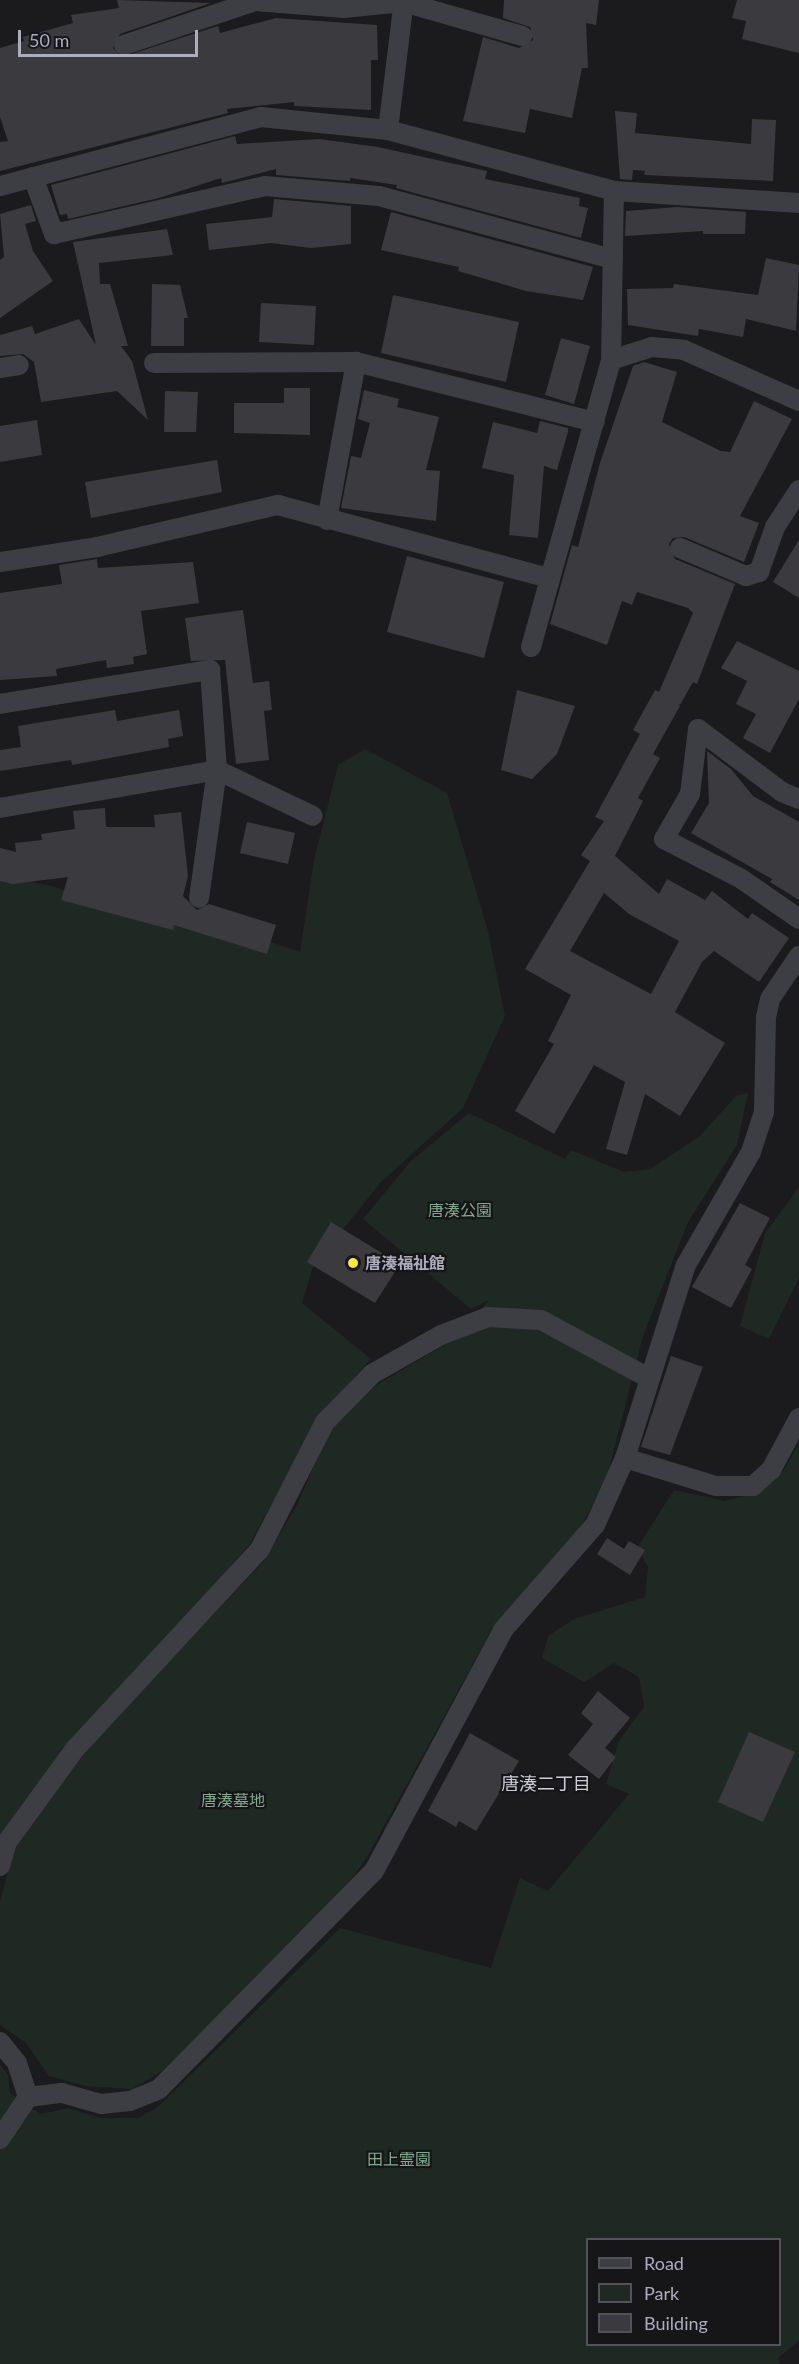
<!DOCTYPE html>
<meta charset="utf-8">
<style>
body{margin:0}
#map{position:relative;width:799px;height:2364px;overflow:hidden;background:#1b1a1d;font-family:Lato,"Noto Sans JP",sans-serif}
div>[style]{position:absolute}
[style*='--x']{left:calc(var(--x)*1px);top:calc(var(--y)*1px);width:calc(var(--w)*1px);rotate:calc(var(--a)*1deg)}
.green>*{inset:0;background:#1f2923}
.building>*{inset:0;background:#3b3a3f}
.minor>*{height:20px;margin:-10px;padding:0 10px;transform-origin:10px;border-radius:10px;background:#3d3d44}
.dots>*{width:16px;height:16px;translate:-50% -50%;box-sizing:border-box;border:3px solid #161518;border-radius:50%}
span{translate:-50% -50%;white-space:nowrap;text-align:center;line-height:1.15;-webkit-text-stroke:4.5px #161518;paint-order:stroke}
.park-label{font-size:16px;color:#81aa8d}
.poi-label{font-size:16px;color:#acadbd;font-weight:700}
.left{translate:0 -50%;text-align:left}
.neighbourhood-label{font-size:18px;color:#cdced9}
.legend{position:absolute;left:586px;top:2238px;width:195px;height:108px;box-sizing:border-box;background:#161518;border:2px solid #52525a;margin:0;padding:8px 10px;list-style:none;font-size:18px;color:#acadbd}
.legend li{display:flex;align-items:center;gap:12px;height:30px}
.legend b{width:30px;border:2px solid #52525a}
.scale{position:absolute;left:18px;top:30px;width:180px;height:27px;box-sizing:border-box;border:3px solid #acadbd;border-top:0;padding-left:8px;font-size:18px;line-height:21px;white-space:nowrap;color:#acadbd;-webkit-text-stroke:4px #161518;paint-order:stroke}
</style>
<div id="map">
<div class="green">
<i style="clip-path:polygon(365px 749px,447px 793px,488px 931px,505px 1016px,463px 1108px,381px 1182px,313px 1267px,302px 1303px,371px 1359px,319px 1417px,249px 1545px,22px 1804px,0 1838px,0 876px,56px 887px,110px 910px,191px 914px,300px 952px,314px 860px,338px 765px)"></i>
<i style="clip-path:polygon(748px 1093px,737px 1145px,688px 1222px,643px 1336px,607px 1477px,581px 1527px,492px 1629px,366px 1859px,339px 1896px,162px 2071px,132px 2089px,85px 2086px,49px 2076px,26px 2043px,0 2025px,0 1902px,14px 1846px,92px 1744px,264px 1561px,297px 1505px,330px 1429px,375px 1386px,458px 1337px,489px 1300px,471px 1309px,363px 1219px,411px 1161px,469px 1113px,565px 1159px,571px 1150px,624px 1172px,650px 1169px,699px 1137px,737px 1095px)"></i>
<i style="clip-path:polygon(799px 1187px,799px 1278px,769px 1339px,740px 1326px,765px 1233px)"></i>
<i style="clip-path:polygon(evenodd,799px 1443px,799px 2341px,778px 2358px,780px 2364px,0 2364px,0 2064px,8px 2075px,10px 2093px,41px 2114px,68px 2108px,101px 2118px,138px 2118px,158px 2107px,340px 1928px,491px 1968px,520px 1878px,548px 1891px,629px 1794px,606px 1784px,619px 1741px,644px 1707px,639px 1677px,614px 1663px,584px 1682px,542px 1658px,548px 1636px,574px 1619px,645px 1597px,648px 1567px,637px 1548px,674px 1490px,725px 1501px,756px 1493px,784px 1470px,799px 1443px,588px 2240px,780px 2240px,780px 2344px,588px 2344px,588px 2240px)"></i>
</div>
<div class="building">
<i style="clip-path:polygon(117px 0,211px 3px,120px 34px,113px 48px,122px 57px,218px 26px,220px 33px,276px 18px,377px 25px,378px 60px,371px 60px,371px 110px,294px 106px,294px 102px,227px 109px,228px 113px,0 171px,0 142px,8px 141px,0 117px,0 48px,24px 41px,23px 37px,73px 23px,71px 15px,119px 8px)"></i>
<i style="clip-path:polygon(504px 0,599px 0,596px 25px,586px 23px,588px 68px,582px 68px,572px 118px,530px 109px,525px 133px,463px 121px,483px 37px,519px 48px,533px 40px,530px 27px,503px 18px)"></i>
<i style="clip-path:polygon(737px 0,799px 0,799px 53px,742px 39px,746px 21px,732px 18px)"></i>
<i style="clip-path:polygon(615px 111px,637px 113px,635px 133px,751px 144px,752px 119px,776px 120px,773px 181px,644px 175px,645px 171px,633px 170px,632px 180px,620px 179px)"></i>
<i style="clip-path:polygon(235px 136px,237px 144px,319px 139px,378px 147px,487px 171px,485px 179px,580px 198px,579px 206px,588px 208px,581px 238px,396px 188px,397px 185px,350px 178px,350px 181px,276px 175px,276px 169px,222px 183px,221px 178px,159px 198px,68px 219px,67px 214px,60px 215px,51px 185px)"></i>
<i style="clip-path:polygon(274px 199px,351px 206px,351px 244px,311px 248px,271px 243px,209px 250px,206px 224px,272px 217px)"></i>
<i style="clip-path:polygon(31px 205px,36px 221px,25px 224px,33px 251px,53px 281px,0 318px,0 260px,4px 257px,0 214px)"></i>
<i style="clip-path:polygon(677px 207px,746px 212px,745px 234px,703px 234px,703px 231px,625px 236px,626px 211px)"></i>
<i style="clip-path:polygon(391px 212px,593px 267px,583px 300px,526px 291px,458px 271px,459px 267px,381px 250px)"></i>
<i style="clip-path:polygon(167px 229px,173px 255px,99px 263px,100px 284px,110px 284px,128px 346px,121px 346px,132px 361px,148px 420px,117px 391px,41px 402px,34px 362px,23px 354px,0 356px,0 335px,32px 326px,35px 334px,79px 319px,96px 345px,73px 242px)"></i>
<i style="clip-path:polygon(766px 258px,799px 265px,796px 331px,746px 319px,743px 337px,699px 329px,698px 336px,628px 325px,627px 289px,673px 288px,674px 284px,758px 295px)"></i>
<i style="clip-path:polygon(152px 284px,180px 285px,188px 318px,184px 318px,184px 346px,151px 346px)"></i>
<i style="clip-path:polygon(393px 295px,519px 322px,506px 382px,381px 353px)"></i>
<i style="clip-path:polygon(261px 303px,316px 306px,314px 345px,259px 342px)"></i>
<i style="clip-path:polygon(561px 338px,590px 346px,574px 404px,545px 395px)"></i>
<i style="clip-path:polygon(evenodd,644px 362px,677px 372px,662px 422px,721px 451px,730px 452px,754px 401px,792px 419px,740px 516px,759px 523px,744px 562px,684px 537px,673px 538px,669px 544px,675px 559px,735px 584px,697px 684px,693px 682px,680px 705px,677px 703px,680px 706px,653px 754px,660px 758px,638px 798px,643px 801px,615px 856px,659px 894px,667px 879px,705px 900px,712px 891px,748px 919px,752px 913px,789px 938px,759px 982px,714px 951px,702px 962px,675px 1012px,725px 1043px,680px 1116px,645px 1094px,627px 1155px,606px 1149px,625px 1082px,594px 1065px,554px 1134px,515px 1111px,554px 1044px,548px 1041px,571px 995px,525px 969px,590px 861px,581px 855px,604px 821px,595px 817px,640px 734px,633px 730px,655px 690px,659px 692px,693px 613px,688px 608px,637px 592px,632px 605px,622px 601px,607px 645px,550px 624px,572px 545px,578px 547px,600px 463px,633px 366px,644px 362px,604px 893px,629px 914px,679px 941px,651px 994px,570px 951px,604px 893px)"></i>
<i style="clip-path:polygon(284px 388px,310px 388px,310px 435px,234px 433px,234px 403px,284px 403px)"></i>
<i style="clip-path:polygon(364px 390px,399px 399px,397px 407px,439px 417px,426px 470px,440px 471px,436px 521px,341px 508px,351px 456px,361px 458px,370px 423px,358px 419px)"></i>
<i style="clip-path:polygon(165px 391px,198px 392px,196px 432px,164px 432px)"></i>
<i style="clip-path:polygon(37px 420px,42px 455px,0 462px,0 426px)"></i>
<i style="clip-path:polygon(540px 421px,568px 428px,568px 432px,557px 470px,544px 466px,538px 538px,509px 535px,514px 475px,482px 468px,493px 422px,537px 433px)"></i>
<i style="clip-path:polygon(217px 460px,222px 492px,91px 518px,85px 482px)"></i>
<i style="clip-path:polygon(799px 540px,799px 598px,773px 582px)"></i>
<i style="clip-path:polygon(407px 556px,504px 582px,484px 658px,387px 632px)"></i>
<i style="clip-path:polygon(97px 559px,98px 568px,193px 562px,199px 603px,141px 611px,147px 654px,133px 657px,134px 664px,107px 668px,106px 660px,56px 669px,57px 676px,0 680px,0 593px,62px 584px,59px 565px)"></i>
<i style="clip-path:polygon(243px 610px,253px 683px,269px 681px,272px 710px,264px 711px,269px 760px,236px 764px,225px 660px,191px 661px,185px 618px)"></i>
<i style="clip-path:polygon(737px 641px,799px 671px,799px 699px,770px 753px,743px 738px,756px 714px,736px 704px,747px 681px,721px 668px)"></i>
<i style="clip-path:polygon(517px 690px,575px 706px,557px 754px,532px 779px,501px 770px)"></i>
<i style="clip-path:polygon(115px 710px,117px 721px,179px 710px,183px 736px,168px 739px,169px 747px,72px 765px,71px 760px,0 771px,0 750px,21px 747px,18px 726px)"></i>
<i style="clip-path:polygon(707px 751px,731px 769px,753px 796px,799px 822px,799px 900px,770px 882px,772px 879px,691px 833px,709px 803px)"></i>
<i style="clip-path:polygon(105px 808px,106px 827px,155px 827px,154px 815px,181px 812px,188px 876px,183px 896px,197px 910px,209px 904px,276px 925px,267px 954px,174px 925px,173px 930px,61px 900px,68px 877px,13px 884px,0 881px,0 848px,16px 852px,15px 843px,42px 840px,41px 834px,75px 829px,73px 811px)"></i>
<i style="clip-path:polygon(247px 822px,295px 833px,288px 864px,240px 853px)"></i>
<i style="clip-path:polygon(740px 1203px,770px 1218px,745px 1265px,752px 1269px,731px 1308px,692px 1287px)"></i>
<i style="clip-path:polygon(331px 1222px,400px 1264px,375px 1303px,307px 1262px)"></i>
<i style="clip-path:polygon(671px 1356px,703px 1367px,670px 1455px,641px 1447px)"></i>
<i style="clip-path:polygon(607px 1538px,624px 1549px,629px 1541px,645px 1550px,630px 1575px,597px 1554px)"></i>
<i style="clip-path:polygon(598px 1691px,630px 1718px,605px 1748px,616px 1757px,599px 1779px,568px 1755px,593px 1724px,581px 1713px)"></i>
<i style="clip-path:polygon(749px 1732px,795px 1752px,763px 1822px,718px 1802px)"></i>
<i style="clip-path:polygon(470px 1733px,519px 1761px,476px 1831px,459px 1821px,456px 1827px,428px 1811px)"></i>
</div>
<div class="minor">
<i style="--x:124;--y:45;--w:138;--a:-18.6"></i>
<i style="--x:255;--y:1;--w:89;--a:4.5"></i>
<i style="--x:344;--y:8;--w:59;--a:-5.8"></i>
<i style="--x:403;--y:2;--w:124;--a:15.9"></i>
<i style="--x:388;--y:130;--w:131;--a:-83"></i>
<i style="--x:33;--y:177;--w:61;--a:69.8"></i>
<i style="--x:54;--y:234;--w:216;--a:-12.8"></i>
<i style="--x:265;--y:186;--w:114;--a:5"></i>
<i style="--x:379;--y:196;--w:242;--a:15.1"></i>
<i style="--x:0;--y:186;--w:270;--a:-14.8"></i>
<i style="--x:261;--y:117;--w:128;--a:5.8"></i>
<i style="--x:388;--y:130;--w:234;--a:15.1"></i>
<i style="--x:614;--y:191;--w:185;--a:3.7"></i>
<i style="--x:611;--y:360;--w:43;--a:-17.6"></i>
<i style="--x:652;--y:347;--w:32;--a:5"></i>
<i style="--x:684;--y:350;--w:126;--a:23.9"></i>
<i style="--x:154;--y:363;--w:202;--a:-0.3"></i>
<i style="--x:356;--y:362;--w:246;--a:14.1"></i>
<i style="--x:0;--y:368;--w:19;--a:-9"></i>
<i style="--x:327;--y:520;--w:161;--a:-79.6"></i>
<i style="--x:680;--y:548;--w:72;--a:23"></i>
<i style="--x:746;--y:576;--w:14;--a:-17"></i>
<i style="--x:759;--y:572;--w:48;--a:-70.4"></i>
<i style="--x:775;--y:527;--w:44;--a:-57"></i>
<i style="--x:0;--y:562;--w:98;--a:-8.8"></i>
<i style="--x:97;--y:547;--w:186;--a:-13.1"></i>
<i style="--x:278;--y:505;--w:281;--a:15.1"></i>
<i style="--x:531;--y:647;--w:298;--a:-74.4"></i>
<i style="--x:611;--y:360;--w:169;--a:-89"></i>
<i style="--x:0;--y:704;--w:213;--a:-9.2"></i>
<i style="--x:210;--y:670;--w:100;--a:86"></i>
<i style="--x:217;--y:770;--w:129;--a:98"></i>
<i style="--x:799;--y:799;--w:18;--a:-158"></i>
<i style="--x:782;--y:792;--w:105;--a:-143.1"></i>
<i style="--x:698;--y:729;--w:65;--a:97"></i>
<i style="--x:690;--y:794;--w:52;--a:120"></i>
<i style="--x:664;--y:839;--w:85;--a:27.2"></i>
<i style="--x:740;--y:878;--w:72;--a:34.8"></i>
<i style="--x:0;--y:808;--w:220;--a:-9.9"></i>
<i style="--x:217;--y:770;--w:106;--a:25.6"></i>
<i style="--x:625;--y:1458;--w:95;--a:17.1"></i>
<i style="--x:716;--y:1486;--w:37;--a:0"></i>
<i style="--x:753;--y:1486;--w:24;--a:-42"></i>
<i style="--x:771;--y:1470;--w:59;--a:-61.7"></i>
<i style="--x:0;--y:1866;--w:25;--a:-74"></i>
<i style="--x:7;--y:1842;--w:115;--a:-53.8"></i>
<i style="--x:75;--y:1749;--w:272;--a:-47.2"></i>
<i style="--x:260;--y:1549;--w:143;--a:-62.9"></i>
<i style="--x:325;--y:1422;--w:67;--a:-45.6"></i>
<i style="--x:372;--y:1374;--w:79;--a:-29.5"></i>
<i style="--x:441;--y:1335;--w:50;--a:-21"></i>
<i style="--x:488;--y:1317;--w:53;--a:3.2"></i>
<i style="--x:541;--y:1320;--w:120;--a:28.3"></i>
<i style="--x:0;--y:2042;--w:27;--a:51"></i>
<i style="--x:17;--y:2063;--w:36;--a:72"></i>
<i style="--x:0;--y:2139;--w:50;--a:-56.3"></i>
<i style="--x:28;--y:2097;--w:34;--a:-7"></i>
<i style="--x:62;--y:2093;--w:41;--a:15.8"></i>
<i style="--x:101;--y:2104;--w:29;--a:-6"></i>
<i style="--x:130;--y:2101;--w:31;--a:-22"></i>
<i style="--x:159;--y:2089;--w:306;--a:-45.4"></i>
<i style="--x:374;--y:1871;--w:273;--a:-61.8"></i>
<i style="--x:503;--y:1630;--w:140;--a:-48.8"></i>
<i style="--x:595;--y:1525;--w:73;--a:-65.9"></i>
<i style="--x:625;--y:1458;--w:202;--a:-72.5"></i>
<i style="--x:686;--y:1265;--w:130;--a:-60.1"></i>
<i style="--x:751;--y:1152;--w:42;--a:-72"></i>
<i style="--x:764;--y:1112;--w:95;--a:-88.8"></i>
<i style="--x:766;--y:1017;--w:18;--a:-77"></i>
<i style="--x:770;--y:999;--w:52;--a:-56"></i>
</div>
<div class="dots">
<i style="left:353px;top:1263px;background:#ffea30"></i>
</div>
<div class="park-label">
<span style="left:460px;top:1210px">唐湊公園</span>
<span style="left:233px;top:1800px">唐湊墓地</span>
<span style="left:399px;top:2159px">田上霊園</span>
</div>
<div class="poi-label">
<span class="left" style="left:365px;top:1263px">唐湊福祉館</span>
</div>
<div class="neighbourhood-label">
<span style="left:546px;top:1783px">唐湊二丁目</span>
</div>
<ul class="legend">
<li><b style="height:8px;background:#3d3d44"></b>Road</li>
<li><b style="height:16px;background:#1f2923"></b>Park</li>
<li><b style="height:16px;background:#3b3a3f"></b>Building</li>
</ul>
<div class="scale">50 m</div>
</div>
